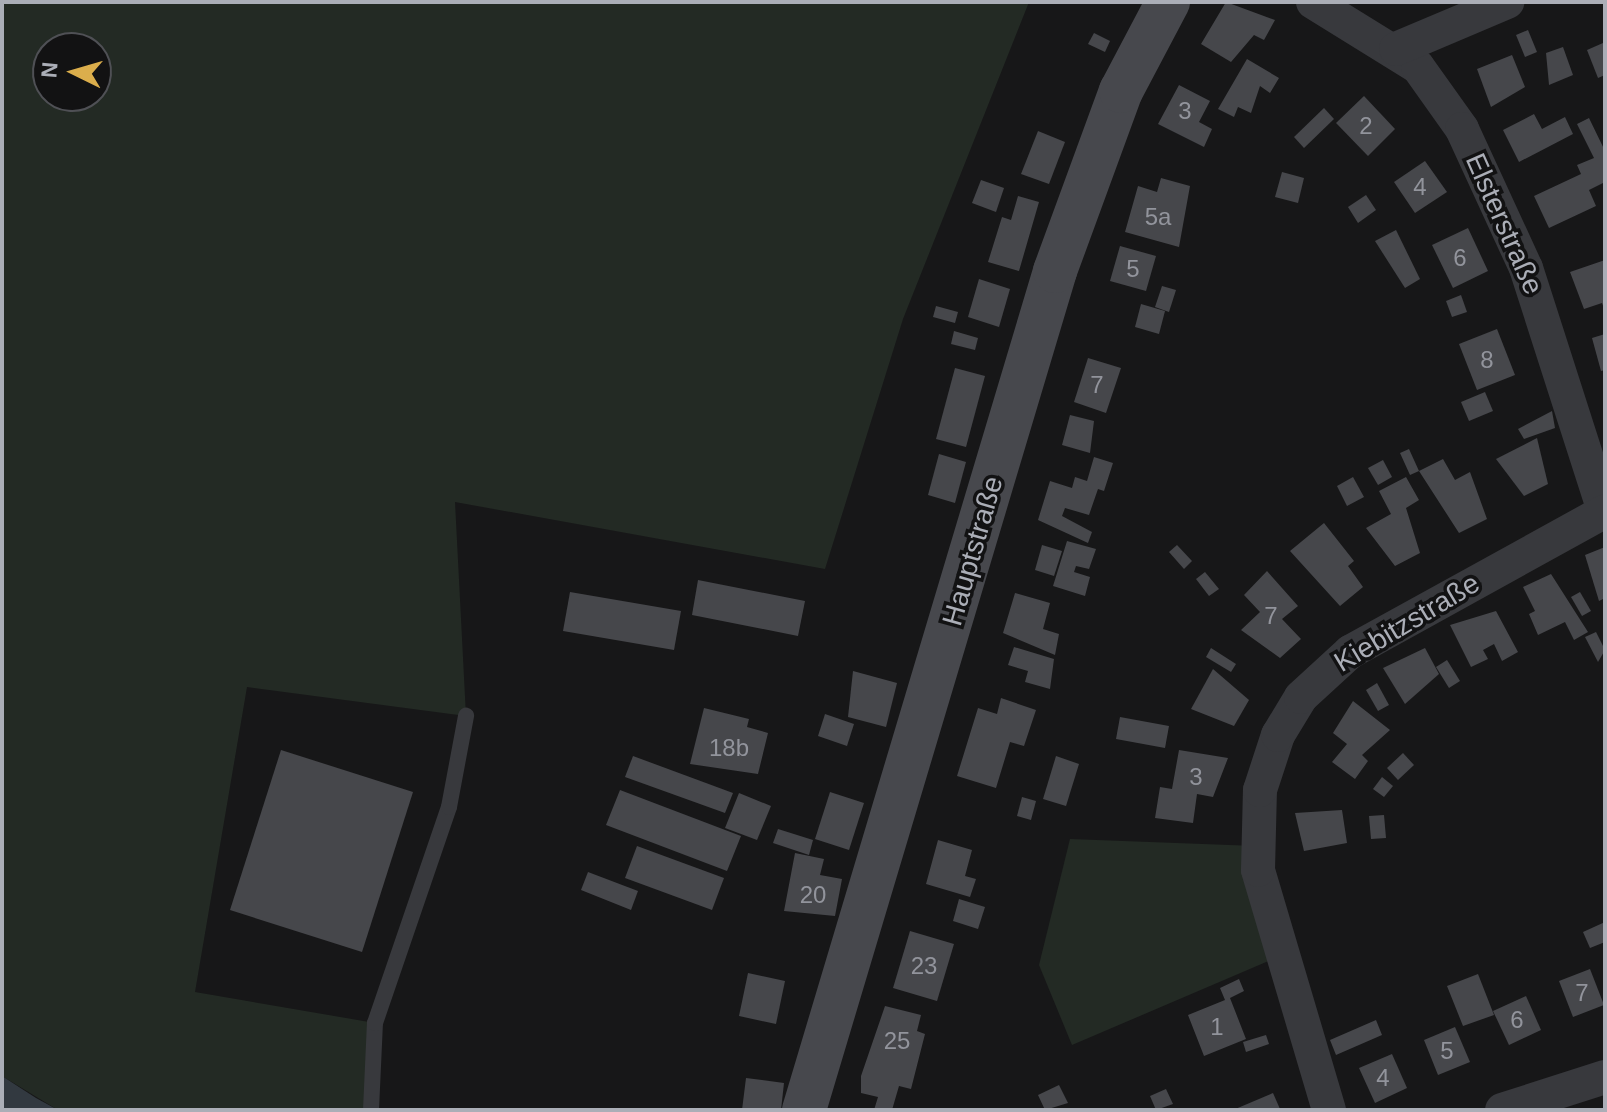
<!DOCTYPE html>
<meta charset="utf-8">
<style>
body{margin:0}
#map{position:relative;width:1607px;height:1112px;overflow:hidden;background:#171718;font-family:Helvetica,sans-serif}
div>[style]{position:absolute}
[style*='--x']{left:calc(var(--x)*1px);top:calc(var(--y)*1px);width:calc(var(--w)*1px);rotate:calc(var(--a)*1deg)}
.green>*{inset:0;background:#232a24}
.water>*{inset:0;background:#323940}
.building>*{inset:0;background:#46474b}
.lane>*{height:16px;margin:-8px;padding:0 8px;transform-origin:8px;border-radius:8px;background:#38393d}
.street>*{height:34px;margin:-17px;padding:0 17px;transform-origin:17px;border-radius:17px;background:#38393d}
.secondary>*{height:44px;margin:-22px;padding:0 22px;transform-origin:22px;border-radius:22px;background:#47484d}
span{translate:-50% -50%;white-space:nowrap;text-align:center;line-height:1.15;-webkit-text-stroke:7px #121213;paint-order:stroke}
.number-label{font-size:24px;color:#92949c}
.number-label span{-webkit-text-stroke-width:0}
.street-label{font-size:28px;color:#abaeb7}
.frame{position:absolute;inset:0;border:4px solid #abaeb7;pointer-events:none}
.north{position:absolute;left:32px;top:32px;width:80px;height:80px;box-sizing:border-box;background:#121213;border:2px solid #4f5055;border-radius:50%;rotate:275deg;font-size:22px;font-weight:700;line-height:32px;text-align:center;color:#abaeb7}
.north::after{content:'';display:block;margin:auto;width:28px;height:36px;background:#dbae4c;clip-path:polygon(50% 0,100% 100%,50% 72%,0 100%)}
</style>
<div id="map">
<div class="green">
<i style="clip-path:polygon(evenodd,2px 2px,1029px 2px,903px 319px,825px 569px,455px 502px,466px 716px,247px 687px,195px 992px,375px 1023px,371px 1110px,58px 1110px,2px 1076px,2px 2px,48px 48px,96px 48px,96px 96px,48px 96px,48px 48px)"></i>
<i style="clip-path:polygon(1070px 839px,1256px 846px,1278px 957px,1072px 1045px,1039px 965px)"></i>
</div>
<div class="water">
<i style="clip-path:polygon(2px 1076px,36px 1098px,58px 1110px,2px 1110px)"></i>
</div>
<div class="building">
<i style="clip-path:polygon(1226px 2px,1275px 20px,1264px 40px,1254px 35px,1231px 62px,1201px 44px)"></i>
<i style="clip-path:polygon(1528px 30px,1537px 52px,1525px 57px,1516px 35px)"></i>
<i style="clip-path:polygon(1094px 33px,1110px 41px,1105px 52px,1088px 44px)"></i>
<i style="clip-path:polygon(1603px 43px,1605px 75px,1598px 78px,1587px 50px)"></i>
<i style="clip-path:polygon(1563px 47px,1573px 75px,1549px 85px,1546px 53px)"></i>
<i style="clip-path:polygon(1512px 55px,1525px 87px,1491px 107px,1477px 69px)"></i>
<i style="clip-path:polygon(1247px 59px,1279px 78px,1270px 93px,1260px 86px,1251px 113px,1238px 107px,1234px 117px,1218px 109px)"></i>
<i style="clip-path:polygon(1179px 85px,1210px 101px,1199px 122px,1212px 129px,1204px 147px,1158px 124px)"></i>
<i style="clip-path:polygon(1364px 96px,1395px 129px,1368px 156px,1336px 123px)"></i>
<i style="clip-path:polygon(1324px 108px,1334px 119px,1304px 148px,1294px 137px)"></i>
<i style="clip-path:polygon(1534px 114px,1542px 129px,1565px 117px,1573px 134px,1519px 162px,1503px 130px)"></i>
<i style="clip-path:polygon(1589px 118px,1605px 151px,1605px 182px,1589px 190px,1596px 206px,1549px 228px,1534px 196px,1581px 174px,1577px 165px,1594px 158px,1577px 124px)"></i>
<i style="clip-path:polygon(1038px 131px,1065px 142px,1049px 184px,1021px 174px)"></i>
<i style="clip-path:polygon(1425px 161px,1447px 192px,1415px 213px,1394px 182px)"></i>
<i style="clip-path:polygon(1282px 172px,1304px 178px,1298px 203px,1275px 197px)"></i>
<i style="clip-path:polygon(1161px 178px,1190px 186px,1179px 247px,1125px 232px,1138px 186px,1157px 192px)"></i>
<i style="clip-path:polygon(981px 180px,1004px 188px,996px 212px,972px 203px)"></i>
<i style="clip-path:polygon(1366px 195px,1376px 210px,1358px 223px,1348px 207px)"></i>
<i style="clip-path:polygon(1018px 196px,1039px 202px,1019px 271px,988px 262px,1002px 217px,1011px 220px)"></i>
<i style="clip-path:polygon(1468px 228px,1488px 271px,1453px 288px,1432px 245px)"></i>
<i style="clip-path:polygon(1396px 230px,1420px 279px,1405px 288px,1375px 241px)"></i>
<i style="clip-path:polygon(1120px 246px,1156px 256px,1146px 291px,1110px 281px)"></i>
<i style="clip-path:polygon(1605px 260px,1605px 311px,1602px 303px,1584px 309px,1570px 272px)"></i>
<i style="clip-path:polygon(979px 279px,1010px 289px,999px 327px,968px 317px)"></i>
<i style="clip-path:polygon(1162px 286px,1176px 290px,1169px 312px,1155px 307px)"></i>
<i style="clip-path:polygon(1461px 295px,1467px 312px,1452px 317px,1446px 301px)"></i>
<i style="clip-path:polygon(1141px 304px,1165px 311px,1159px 334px,1135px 327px)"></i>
<i style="clip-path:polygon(936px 306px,958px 312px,955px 323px,933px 317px)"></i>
<i style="clip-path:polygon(1497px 329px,1515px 375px,1477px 390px,1459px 344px)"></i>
<i style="clip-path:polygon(954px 331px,978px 338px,975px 350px,951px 344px)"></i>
<i style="clip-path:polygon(1605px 334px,1605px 370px,1601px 371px,1592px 338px)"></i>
<i style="clip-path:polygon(1088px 358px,1121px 368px,1106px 413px,1074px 402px)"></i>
<i style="clip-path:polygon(955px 368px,985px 376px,966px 447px,936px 439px)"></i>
<i style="clip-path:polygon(1485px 392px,1493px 411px,1469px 421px,1461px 402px)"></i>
<i style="clip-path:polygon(1552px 411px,1555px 428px,1524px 439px,1518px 429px)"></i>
<i style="clip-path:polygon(1070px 415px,1094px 421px,1090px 453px,1062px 445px)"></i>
<i style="clip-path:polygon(1537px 438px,1548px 484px,1524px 496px,1496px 459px)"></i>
<i style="clip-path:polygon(1409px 449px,1419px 471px,1410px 475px,1400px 453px)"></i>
<i style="clip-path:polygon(939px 454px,966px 462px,955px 503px,928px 495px)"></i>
<i style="clip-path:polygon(1094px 457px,1113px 463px,1104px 491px,1098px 489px,1089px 515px,1065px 508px,1062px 516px,1092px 532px,1088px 543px,1038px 520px,1050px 481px,1072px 488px,1075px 477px,1087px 481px)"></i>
<i style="clip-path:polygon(1443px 459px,1455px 480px,1470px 472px,1487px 519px,1459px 533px,1419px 471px)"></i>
<i style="clip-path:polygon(1383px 460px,1392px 477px,1378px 485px,1368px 468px)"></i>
<i style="clip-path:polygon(1353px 477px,1364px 497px,1347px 506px,1337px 486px)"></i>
<i style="clip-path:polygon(1406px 477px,1419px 500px,1406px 508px,1420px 553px,1395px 566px,1366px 528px,1391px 514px,1379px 491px)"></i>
<i style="clip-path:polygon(1324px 523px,1354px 561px,1348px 566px,1363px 587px,1340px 606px,1290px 551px)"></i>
<i style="clip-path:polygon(1067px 541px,1096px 549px,1089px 569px,1076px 566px,1074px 572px,1090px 577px,1085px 596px,1053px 586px)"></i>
<i style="clip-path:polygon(1042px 545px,1062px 551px,1054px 576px,1035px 570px)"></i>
<i style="clip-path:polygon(1177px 545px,1192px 561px,1184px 569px,1169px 552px)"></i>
<i style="clip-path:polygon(1605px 547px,1605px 598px,1599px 601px,1585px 555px)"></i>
<i style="clip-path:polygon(1267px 571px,1298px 606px,1282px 619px,1301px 639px,1280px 658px,1241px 630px,1260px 612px,1244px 595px)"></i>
<i style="clip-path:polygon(1205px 572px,1219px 589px,1209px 596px,1196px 579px)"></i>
<i style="clip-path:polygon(1551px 574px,1588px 632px,1574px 640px,1565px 622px,1538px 635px,1529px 614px,1535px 611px,1523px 587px)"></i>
<i style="clip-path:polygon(698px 580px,805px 601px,798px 636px,692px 615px)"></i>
<i style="clip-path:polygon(570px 592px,681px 611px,674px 650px,563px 631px)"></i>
<i style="clip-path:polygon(1580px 592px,1591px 611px,1582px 616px,1571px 597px)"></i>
<i style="clip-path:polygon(1015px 593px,1050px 603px,1043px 629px,1059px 634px,1055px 655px,1003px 633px)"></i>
<i style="clip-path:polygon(1496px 611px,1518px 652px,1502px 661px,1494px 644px,1483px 650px,1488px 659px,1471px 667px,1450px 625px)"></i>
<i style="clip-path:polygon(1596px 632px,1605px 650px,1598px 662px,1585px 637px)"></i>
<i style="clip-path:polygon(1014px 647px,1054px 659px,1050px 689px,1025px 682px,1028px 671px,1008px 665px)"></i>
<i style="clip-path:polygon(1211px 648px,1236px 664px,1231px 672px,1206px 657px)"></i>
<i style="clip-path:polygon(1425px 648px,1439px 674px,1405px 704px,1383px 668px)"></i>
<i style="clip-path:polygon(1447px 660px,1460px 681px,1449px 688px,1436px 667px)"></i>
<i style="clip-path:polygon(1213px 669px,1249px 700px,1234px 726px,1191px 709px)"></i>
<i style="clip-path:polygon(853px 671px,897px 683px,886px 727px,848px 717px)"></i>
<i style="clip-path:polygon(1377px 683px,1389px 705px,1378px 711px,1366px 690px)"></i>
<i style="clip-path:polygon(1001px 698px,1036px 710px,1024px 746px,1010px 742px,996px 788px,957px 776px,978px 708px,997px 714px)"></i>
<i style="clip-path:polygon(1353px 701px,1390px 730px,1362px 755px,1368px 761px,1355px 779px,1332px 762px,1347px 744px,1333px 733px)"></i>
<i style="clip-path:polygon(704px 708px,749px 719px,747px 727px,768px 733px,758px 774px,690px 764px)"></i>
<i style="clip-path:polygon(825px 714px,854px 724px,847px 746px,818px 736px)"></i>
<i style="clip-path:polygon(1120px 717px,1169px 726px,1165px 748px,1116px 739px)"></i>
<i style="clip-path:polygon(281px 750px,413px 792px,362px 952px,230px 910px)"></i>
<i style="clip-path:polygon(1179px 750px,1228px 758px,1213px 797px,1197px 794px,1193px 823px,1155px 818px,1160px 787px,1172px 789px)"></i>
<i style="clip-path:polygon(1403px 753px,1414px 765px,1398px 780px,1387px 768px)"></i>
<i style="clip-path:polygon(633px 756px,733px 793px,725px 813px,625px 777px)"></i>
<i style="clip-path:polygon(1056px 756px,1079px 764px,1066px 806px,1043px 799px)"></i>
<i style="clip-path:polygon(1382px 777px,1393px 786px,1384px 797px,1373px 789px)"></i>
<i style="clip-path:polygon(620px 790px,741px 836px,727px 871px,606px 825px)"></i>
<i style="clip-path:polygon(830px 792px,864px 803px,849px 850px,815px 839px)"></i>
<i style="clip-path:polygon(739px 793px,771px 806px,757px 840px,725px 828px)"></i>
<i style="clip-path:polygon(1022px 797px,1036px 801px,1031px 820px,1017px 816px)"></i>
<i style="clip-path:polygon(1342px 810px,1347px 843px,1304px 851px,1295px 813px)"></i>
<i style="clip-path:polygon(1384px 815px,1386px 838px,1371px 839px,1369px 816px)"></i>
<i style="clip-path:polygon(778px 829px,813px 840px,809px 855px,773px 843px)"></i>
<i style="clip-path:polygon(938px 840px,972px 850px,965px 876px,976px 879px,970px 897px,926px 884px)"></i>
<i style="clip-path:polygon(637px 846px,724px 878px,712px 910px,625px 878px)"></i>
<i style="clip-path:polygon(795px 853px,824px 859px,820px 875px,842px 879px,835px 916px,784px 911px)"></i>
<i style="clip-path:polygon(588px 872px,638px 891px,631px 910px,581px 890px)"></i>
<i style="clip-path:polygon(959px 899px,985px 907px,978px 929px,953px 921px)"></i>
<i style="clip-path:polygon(1605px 922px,1605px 942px,1590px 948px,1583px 932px)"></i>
<i style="clip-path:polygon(910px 931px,954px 944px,937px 1001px,893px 988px)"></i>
<i style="clip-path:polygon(1590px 969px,1604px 1005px,1573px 1017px,1559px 981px)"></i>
<i style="clip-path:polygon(748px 973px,785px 981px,776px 1024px,739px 1016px)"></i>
<i style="clip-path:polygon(1478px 974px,1494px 1015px,1463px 1026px,1447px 986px)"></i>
<i style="clip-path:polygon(1239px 979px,1244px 991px,1230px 998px,1246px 1039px,1204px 1056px,1188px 1015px,1225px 1000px,1220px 988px)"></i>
<i style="clip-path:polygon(1526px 996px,1541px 1030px,1509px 1045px,1493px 1011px)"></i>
<i style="clip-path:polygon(885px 1006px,921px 1015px,917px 1031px,925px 1034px,911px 1089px,899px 1086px,892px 1110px,874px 1110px,878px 1097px,861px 1093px,861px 1076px)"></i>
<i style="clip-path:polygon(1376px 1020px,1382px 1035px,1336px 1055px,1330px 1040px)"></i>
<i style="clip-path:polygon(1455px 1027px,1470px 1062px,1438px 1075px,1424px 1040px)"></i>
<i style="clip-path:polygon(1266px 1035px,1269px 1044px,1246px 1052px,1243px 1042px)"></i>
<i style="clip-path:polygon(1392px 1054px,1407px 1088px,1375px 1103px,1359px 1068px)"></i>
<i style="clip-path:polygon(746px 1078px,784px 1083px,781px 1110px,742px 1110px)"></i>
<i style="clip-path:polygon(1059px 1085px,1068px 1103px,1045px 1110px,1038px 1095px)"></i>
<i style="clip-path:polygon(1166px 1089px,1173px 1104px,1156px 1110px,1150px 1096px)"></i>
<i style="clip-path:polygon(1273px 1093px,1280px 1109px,1233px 1110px)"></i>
</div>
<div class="lane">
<i style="--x:371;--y:1110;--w:87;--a:-87.4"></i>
<i style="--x:375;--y:1023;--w:228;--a:-71.1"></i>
<i style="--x:449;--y:807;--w:93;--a:-79.4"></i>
</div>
<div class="street">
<i style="--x:1313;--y:2;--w:123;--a:31.8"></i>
<i style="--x:1418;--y:67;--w:76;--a:54.6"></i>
<i style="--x:1462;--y:129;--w:153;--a:65.3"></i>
<i style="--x:1526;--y:268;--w:255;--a:72.2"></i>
<i style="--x:1396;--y:49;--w:121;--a:-22.9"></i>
<i style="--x:1329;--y:1110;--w:250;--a:-106.5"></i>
<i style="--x:1258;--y:870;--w:80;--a:-88.6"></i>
<i style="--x:1260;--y:790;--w:58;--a:-71.9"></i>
<i style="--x:1278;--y:735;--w:44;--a:-58.8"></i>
<i style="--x:1301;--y:697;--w:67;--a:-42.6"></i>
<i style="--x:1350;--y:652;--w:291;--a:-28.9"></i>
<i style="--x:1502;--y:1110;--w:108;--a:-17.8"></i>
</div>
<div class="secondary">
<i style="--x:804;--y:1110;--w:876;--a:-73.34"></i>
<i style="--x:1055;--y:271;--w:192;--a:-69.9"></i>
<i style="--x:1121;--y:91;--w:101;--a:-62.2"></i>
</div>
<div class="number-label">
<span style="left:1185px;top:111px">3</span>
<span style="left:1366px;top:126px">2</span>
<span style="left:1420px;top:187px">4</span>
<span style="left:1158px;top:217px">5a</span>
<span style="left:1460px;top:258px">6</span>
<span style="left:1133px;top:269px">5</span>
<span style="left:1487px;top:360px">8</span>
<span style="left:1097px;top:385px">7</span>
<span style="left:1271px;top:616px">7</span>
<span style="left:729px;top:748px">18b</span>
<span style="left:1196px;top:777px">3</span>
<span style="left:813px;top:895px">20</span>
<span style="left:924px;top:966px">23</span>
<span style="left:1582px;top:993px">7</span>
<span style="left:1517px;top:1020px">6</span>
<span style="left:1217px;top:1027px">1</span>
<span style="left:897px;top:1041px">25</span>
<span style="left:1447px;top:1051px">5</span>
<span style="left:1383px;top:1078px">4</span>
</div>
<div class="street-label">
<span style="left:1504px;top:224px;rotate:66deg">Elsterstraße</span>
<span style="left:973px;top:551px;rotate:-74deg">Hauptstraße</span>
<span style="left:1407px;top:623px;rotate:-31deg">Kiebitzstraße</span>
</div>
<div class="frame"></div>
<div class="north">N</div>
</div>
